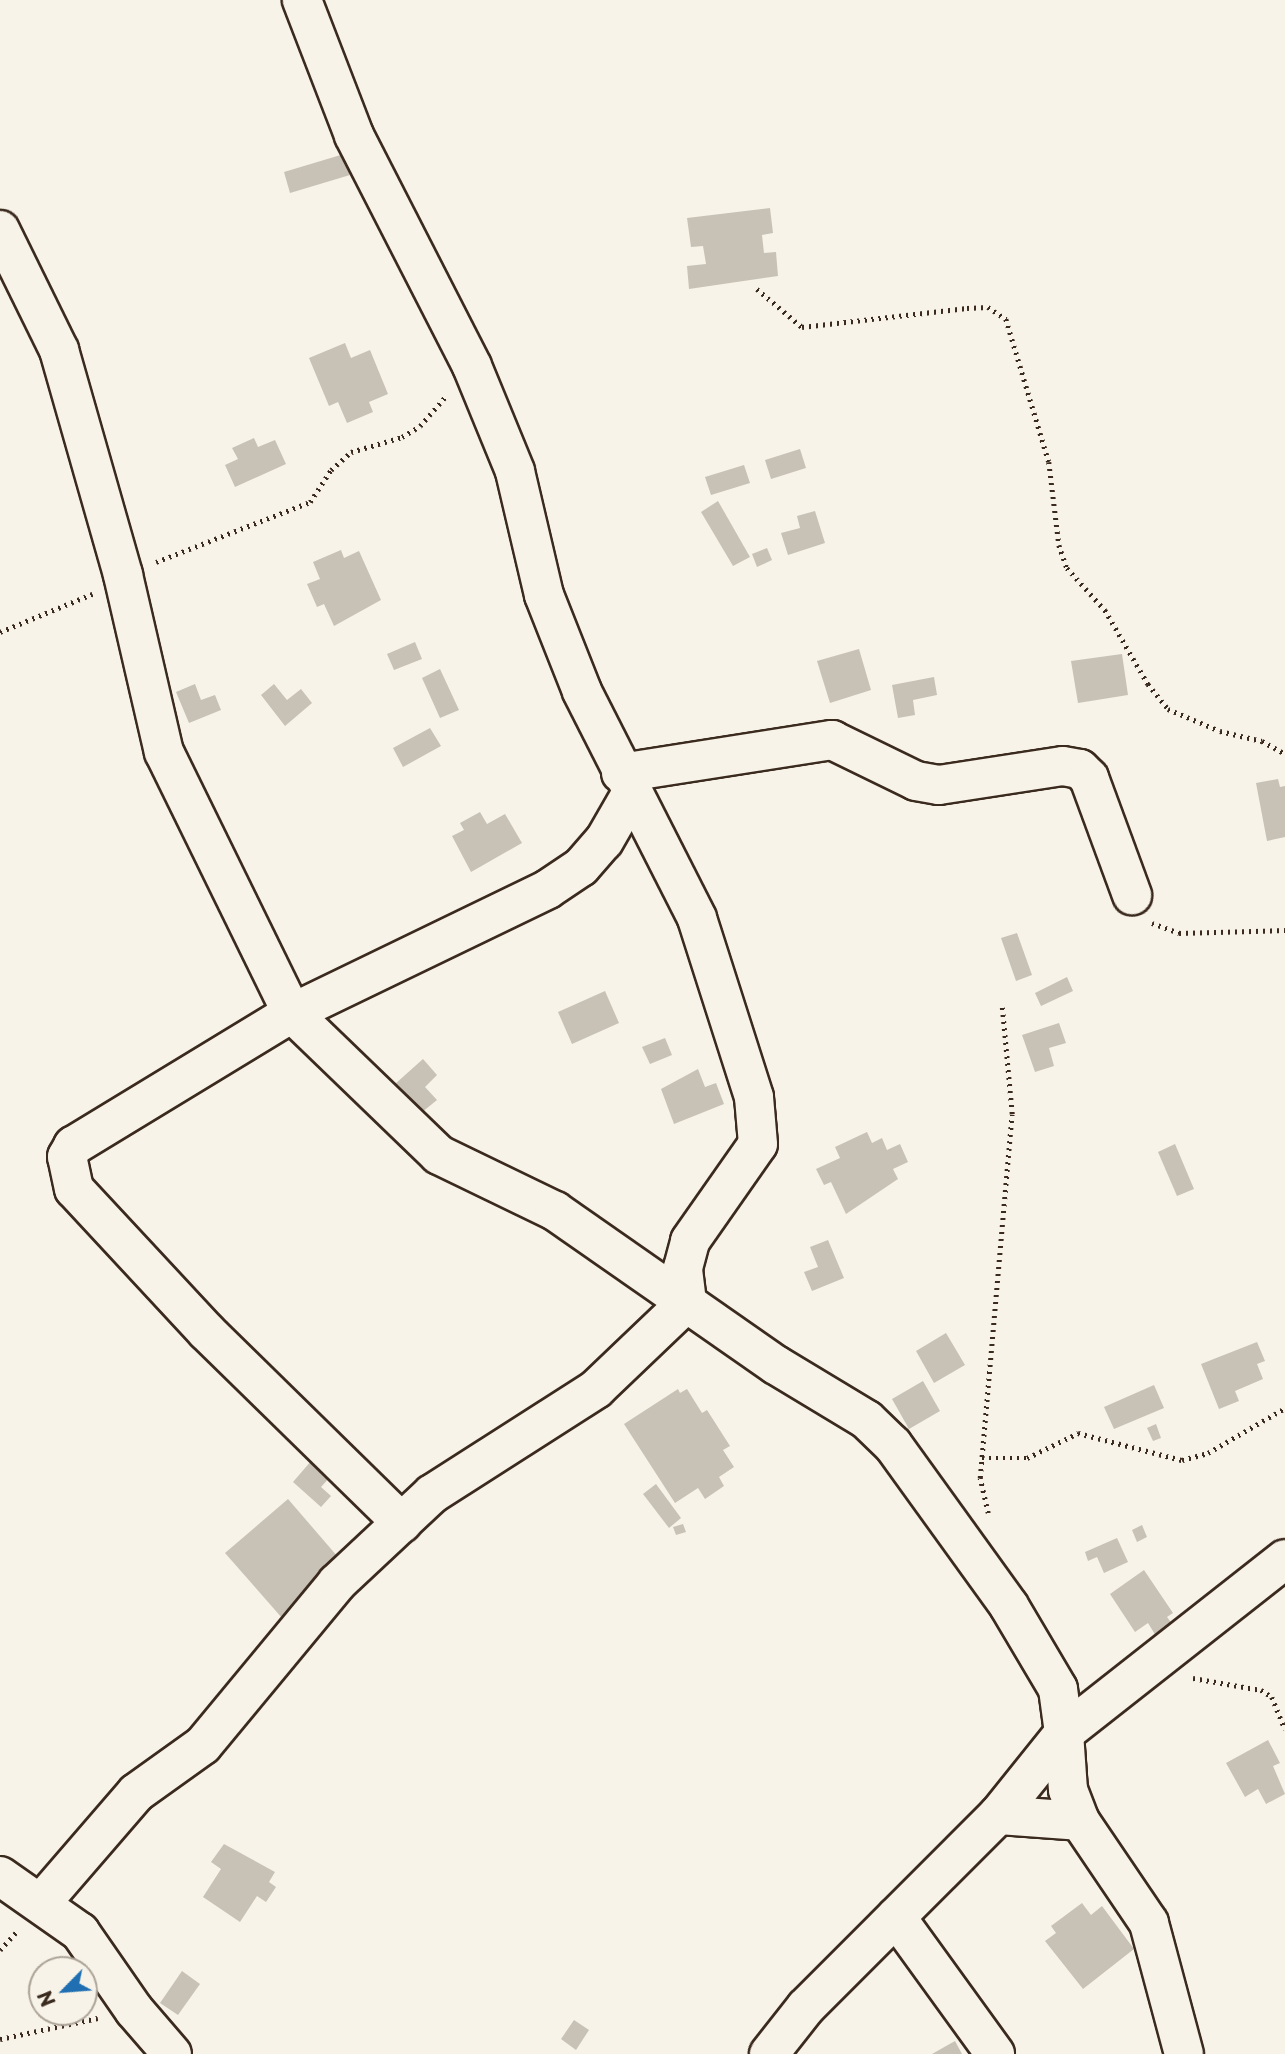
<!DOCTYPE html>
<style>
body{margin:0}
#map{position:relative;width:1285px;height:2054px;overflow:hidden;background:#f7f3e8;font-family:"Playpen Sans",sans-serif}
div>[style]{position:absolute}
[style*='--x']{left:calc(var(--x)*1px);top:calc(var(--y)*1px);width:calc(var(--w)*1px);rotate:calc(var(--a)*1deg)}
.building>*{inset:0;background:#c8c1b6}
.path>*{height:4.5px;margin-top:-2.25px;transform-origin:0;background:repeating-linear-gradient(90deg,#3b2a1e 0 2px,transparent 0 7px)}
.roads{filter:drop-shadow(2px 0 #3b2a1e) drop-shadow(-2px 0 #3b2a1e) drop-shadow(0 2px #3b2a1e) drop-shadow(0 -2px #3b2a1e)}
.minor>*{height:38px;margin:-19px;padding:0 19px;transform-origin:19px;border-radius:19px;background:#f7f3e8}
span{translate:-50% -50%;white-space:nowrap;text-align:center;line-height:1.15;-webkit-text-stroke:5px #f7f3e8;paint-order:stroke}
.north{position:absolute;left:28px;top:1956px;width:70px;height:70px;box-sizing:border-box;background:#f7f3e8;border:2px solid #aca397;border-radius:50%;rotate:245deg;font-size:19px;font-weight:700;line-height:28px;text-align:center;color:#3b2a1e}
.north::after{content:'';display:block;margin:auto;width:24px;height:32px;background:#1f6fb2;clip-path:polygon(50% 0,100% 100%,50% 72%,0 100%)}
</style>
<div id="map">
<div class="building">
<i style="clip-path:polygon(344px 154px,350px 175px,290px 193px,284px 172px)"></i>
<i style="clip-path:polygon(770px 208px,773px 233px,762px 235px,764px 253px,776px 252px,778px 276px,689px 289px,687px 266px,706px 264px,703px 246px,691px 247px,687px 218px)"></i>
<i style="clip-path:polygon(345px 343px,351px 358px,370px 350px,388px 394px,369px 402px,373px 412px,347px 423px,338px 402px,329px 406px,309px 358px)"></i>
<i style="clip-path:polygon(254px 438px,258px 447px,275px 440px,286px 464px,235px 487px,225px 465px,238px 459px,232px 448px)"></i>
<i style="clip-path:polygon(800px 449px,806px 468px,771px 479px,765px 460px)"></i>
<i style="clip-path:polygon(744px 465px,750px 483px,711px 495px,705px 477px)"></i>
<i style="clip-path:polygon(718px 501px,750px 557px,733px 566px,701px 512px)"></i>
<i style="clip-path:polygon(815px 511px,825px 543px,788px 555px,781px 533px,800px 528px,797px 516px)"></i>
<i style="clip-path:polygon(767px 548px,772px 560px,757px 567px,752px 554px)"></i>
<i style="clip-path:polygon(341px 550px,344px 558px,359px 551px,381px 600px,334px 626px,324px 604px,317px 607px,307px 584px,320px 579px,313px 562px)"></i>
<i style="clip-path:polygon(415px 642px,422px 659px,394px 670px,387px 654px)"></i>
<i style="clip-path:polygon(859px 649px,871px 690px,830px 703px,817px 661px)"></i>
<i style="clip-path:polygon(1122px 654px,1128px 695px,1078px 703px,1071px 661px)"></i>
<i style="clip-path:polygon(440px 669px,459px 710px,440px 718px,422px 678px)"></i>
<i style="clip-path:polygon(934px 677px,937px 695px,913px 700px,915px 715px,898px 718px,892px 685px)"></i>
<i style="clip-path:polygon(195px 684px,201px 700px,215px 695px,221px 710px,189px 723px,176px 692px)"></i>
<i style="clip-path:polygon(274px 684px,287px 700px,301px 689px,312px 703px,285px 726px,261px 695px)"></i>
<i style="clip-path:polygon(430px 728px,441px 746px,403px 767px,393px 748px)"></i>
<i style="clip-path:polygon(1278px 779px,1280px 787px,1285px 786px,1285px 837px,1267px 841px,1256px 783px)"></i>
<i style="clip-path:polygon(480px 812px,487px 824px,505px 814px,522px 843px,471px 872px,452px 836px,464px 830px,460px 823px)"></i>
<i style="clip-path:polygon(1017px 933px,1032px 975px,1016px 981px,1001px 938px)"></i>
<i style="clip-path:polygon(1067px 977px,1073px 991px,1041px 1006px,1035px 993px)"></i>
<i style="clip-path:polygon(605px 991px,619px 1023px,572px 1044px,558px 1012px)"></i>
<i style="clip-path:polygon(1059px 1023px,1066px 1043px,1049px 1048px,1054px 1066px,1035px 1072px,1022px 1035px)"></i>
<i style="clip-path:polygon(665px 1038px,672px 1055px,650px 1064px,642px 1047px)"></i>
<i style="clip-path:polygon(423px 1059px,437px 1075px,425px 1087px,437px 1100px,421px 1113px,395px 1084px)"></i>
<i style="clip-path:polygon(698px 1069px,705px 1087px,716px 1083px,724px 1104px,674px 1124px,661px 1089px)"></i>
<i style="clip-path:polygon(867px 1132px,872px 1143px,882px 1138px,887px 1150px,900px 1144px,908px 1162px,893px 1169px,898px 1179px,846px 1214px,831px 1182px,824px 1185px,816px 1169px,840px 1158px,835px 1147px)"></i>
<i style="clip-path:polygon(1175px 1144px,1194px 1189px,1177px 1196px,1158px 1152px)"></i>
<i style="clip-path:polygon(828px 1240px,844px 1278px,812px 1291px,804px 1272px,818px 1267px,810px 1247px)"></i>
<i style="clip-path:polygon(946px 1333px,965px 1365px,934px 1383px,916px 1351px)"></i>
<i style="clip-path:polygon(1257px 1342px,1265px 1361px,1257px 1364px,1263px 1379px,1235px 1391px,1239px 1401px,1219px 1409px,1201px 1364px)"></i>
<i style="clip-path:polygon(923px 1381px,940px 1411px,909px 1429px,892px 1399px)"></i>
<i style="clip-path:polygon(1154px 1385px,1164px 1408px,1114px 1429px,1104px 1407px)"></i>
<i style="clip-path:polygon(678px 1389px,680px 1393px,687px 1389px,702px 1413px,707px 1410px,730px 1446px,723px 1450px,734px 1467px,719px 1477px,724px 1486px,705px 1499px,698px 1488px,675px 1503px,624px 1424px)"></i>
<i style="clip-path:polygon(1156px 1424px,1161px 1438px,1153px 1441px,1147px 1428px)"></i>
<i style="clip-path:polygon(312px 1460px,331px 1476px,321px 1487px,331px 1496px,321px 1507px,293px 1482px)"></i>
<i style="clip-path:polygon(656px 1484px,681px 1518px,669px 1528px,643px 1494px)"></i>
<i style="clip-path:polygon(288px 1499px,344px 1564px,282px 1618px,225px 1553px)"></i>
<i style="clip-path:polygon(683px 1524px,686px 1532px,676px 1535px,673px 1527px)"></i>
<i style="clip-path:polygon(1142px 1525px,1147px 1537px,1137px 1542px,1132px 1530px)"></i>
<i style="clip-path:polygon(1117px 1538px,1128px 1562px,1104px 1573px,1097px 1557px,1088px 1561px,1085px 1552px)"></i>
<i style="clip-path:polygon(1144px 1570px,1173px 1613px,1167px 1617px,1173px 1625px,1156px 1636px,1148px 1623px,1135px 1632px,1110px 1594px)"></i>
<i style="clip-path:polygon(1268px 1740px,1280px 1763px,1273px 1766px,1285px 1794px,1266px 1804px,1258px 1789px,1245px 1797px,1226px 1763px)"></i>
<i style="clip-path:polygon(224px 1844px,275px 1872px,269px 1882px,276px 1887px,266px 1902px,257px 1896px,240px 1922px,203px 1897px,221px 1869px,211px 1862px)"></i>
<i style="clip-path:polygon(1082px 1903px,1091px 1915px,1102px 1906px,1134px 1949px,1083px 1989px,1045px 1941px,1056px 1933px,1051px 1926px)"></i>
<i style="clip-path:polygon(182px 1971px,200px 1984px,178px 2015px,160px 2003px)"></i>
<i style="clip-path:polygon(574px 2020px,589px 2030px,576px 2050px,561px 2039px)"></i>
<i style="clip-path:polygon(955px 2041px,962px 2054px,932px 2054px)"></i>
</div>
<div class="path">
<i style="--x:757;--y:289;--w:59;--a:40.2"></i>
<i style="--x:802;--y:327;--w:166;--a:-6.6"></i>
<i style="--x:967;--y:308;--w:21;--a:-3"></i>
<i style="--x:988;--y:307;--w:22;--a:34"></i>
<i style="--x:1006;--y:319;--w:149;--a:73.3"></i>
<i style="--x:1049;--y:462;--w:84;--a:83.1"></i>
<i style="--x:1059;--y:545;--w:24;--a:71"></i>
<i style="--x:1067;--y:568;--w:57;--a:47.9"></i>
<i style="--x:1105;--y:610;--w:86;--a:59.8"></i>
<i style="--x:1148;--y:684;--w:32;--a:51"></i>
<i style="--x:1168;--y:709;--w:56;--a:22.9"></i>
<i style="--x:1220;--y:731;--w:43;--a:13.4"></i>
<i style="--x:1262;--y:741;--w:26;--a:29"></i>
<i style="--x:156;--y:562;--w:165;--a:-21.3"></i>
<i style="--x:310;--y:502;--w:38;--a:-57"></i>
<i style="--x:331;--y:470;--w:27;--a:-42"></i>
<i style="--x:351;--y:452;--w:53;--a:-16.4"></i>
<i style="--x:402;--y:437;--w:21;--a:-31"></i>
<i style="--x:420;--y:426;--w:40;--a:-49"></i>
<i style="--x:0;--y:632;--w:100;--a:-22.4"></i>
<i style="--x:1152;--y:923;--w:29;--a:20"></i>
<i style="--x:1179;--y:933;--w:106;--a:-1.6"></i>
<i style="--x:982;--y:1458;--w:45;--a:0"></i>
<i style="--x:1027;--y:1458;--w:57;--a:-26.1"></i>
<i style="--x:1078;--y:1433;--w:107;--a:14.6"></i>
<i style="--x:1182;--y:1460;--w:27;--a:-15"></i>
<i style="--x:1208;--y:1453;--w:89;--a:-30.3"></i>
<i style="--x:988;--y:1513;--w:36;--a:-103"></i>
<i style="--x:980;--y:1478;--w:365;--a:-85"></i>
<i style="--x:1012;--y:1114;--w:107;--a:-95.3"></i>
<i style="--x:1193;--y:1678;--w:69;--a:10"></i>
<i style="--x:1261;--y:1690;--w:13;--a:32"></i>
<i style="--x:1272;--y:1697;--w:35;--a:68"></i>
<i style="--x:0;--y:1950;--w:27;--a:-48"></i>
<i style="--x:0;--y:2039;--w:100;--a:-12.1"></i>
</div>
<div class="roads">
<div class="minor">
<i style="--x:0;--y:230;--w:134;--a:63.8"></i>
<i style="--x:59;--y:350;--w:234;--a:74.1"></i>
<i style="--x:123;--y:575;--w:182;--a:77"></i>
<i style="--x:164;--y:752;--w:291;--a:63.9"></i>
<i style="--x:292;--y:1013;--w:204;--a:44"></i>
<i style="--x:439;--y:1155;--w:129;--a:25.8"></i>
<i style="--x:555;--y:1211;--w:269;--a:34.9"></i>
<i style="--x:776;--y:1365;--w:106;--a:31.1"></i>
<i style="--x:867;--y:1420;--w:36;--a:44"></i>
<i style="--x:893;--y:1445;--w:198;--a:54.2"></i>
<i style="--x:1009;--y:1606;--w:96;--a:59.4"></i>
<i style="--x:1058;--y:1689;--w:44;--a:82.2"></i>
<i style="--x:1064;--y:1733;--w:105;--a:128.8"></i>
<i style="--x:998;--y:1815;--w:272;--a:135"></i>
<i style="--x:806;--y:2007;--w:60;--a:128.2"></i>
<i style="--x:621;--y:773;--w:214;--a:-8.9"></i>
<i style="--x:832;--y:740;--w:93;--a:26"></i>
<i style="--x:916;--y:781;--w:23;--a:10"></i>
<i style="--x:939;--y:785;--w:125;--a:-8.7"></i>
<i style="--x:1063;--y:766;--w:17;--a:10"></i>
<i style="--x:1080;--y:769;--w:13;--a:45"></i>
<i style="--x:1089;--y:778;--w:125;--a:69.8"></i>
<i style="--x:402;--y:1523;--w:273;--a:-135.6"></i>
<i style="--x:207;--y:1332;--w:195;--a:-132.9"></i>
<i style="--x:74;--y:1189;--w:33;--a:-102"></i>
<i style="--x:67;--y:1157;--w:13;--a:-61"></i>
<i style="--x:73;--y:1146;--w:256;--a:-31.3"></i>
<i style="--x:292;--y:1013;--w:284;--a:-25.8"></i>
<i style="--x:548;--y:889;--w:40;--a:-34"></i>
<i style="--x:581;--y:867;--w:35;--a:-49"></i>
<i style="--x:604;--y:841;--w:54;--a:-60.1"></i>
<i style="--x:998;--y:1815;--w:82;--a:4.2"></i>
<i style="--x:0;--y:1876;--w:98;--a:35"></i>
<i style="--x:80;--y:1932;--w:95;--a:55.3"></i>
<i style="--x:134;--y:2010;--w:58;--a:49.2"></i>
<i style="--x:42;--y:1902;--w:144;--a:-49.2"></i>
<i style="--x:136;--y:1793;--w:82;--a:-35.6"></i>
<i style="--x:203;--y:1745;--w:210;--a:-50.4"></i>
<i style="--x:337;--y:1583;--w:130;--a:-43.1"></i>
<i style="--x:432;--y:1494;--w:195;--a:-32.6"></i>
<i style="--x:596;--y:1389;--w:126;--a:-43.7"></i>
<i style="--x:687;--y:1302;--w:34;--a:-97"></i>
<i style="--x:683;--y:1268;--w:28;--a:-75"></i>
<i style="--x:690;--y:1241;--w:118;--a:-55"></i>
<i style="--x:758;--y:1144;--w:47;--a:-94.9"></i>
<i style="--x:754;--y:1097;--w:188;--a:-107.7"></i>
<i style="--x:697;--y:918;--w:254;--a:-116.9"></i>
<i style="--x:582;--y:691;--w:103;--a:-111.6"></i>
<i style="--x:544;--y:595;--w:127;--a:-103.2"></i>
<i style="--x:515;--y:471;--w:113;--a:-112.3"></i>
<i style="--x:472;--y:366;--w:259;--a:-117.1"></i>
<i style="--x:354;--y:135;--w:145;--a:-111.1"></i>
<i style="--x:896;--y:1917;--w:169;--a:54.1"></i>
<i style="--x:1184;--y:2054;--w:136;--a:-105"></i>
<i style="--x:1149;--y:1923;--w:123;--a:-124.1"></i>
<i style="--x:1080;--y:1821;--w:33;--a:-111"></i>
<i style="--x:1068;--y:1790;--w:57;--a:-94"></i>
<i style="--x:1064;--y:1733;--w:281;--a:-38.2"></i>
</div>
</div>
<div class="north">N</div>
</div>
